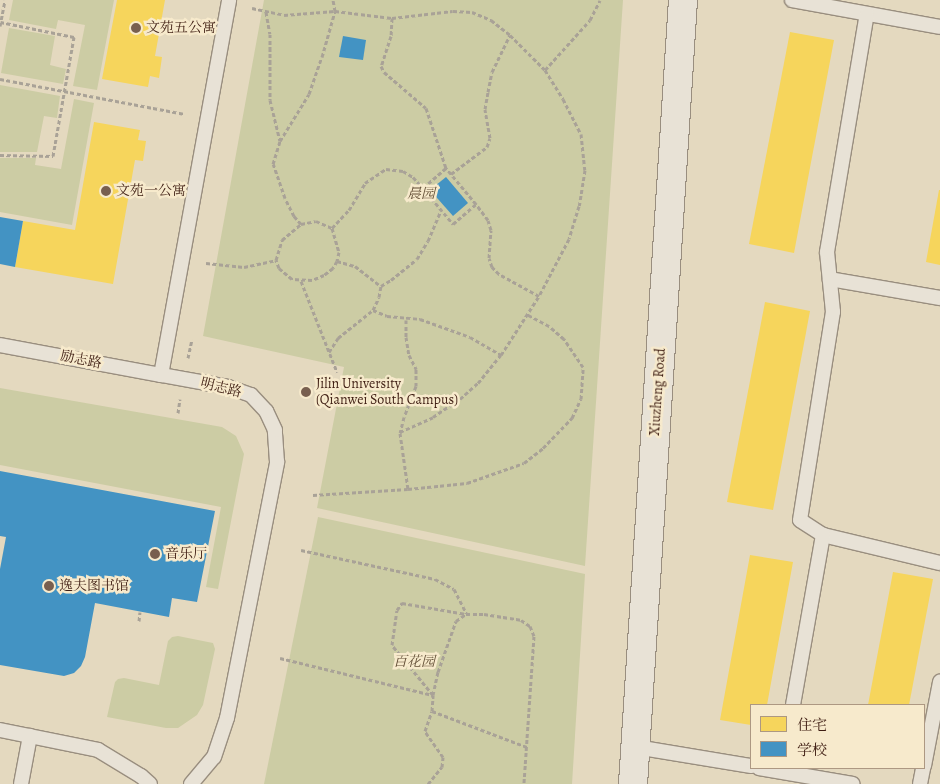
<!DOCTYPE html>
<meta charset="utf-8">
<style>
body{margin:0}
#map{position:relative;width:940px;height:784px;overflow:hidden;background:#e4d9bf;font-family:Alegreya,"Noto Serif SC",serif}
div>[style]{position:absolute}
[style*='--x']{left:calc(var(--x)*1px);top:calc(var(--y)*1px);width:calc(var(--w)*1px);rotate:calc(var(--a)*1deg)}
.green>*{inset:0;background:#cccca4}
.homes>*{inset:0;background:#f6d55c}
.schools>*{inset:0;background:#4393c3}
.path>*{height:3px;margin-top:-1.5px;transform-origin:0;background:repeating-linear-gradient(90deg,#a9a297 0 4px,transparent 0 6.5px)}
.roads{filter:drop-shadow(1px 0 #998e7f) drop-shadow(-1px 0 #998e7f) drop-shadow(0 1px #998e7f) drop-shadow(0 -1px #998e7f)}
.service>*{height:14px;margin:-7px;padding:0 7px;transform-origin:7px;border-radius:7px;background:#e8e2d6}
.tertiary>*{height:28px;margin:-14px;padding:0 14px;transform-origin:14px;border-radius:14px;background:#e8e2d6}
.dots>*{width:14px;height:14px;translate:-50% -50%;box-sizing:border-box;border:2px solid #f7eacc;border-radius:50%}
span{translate:-50% -50%;white-space:nowrap;text-align:center;line-height:1.15;-webkit-text-stroke:5px #f7eacc;paint-order:stroke}
.poi-label{font-size:14px;color:#3e1d12}
.left{translate:0 -50%;text-align:left}
.park-label{font-size:14px;color:#634f37;font-style:italic}
.street-label{font-size:14px;color:#3e1d12}
.legend{position:absolute;left:750px;top:704px;width:175px;height:65px;box-sizing:border-box;background:#f7eacc;border:1px solid #ad9882;margin:0;padding:6px 9px;list-style:none;font-size:15px;color:#3e1d12}
.legend li{display:flex;align-items:center;gap:10px;height:25px}
.legend b{width:25px;border:1px solid #ad9882}
</style>
<div id="map">
<div class="green">
<i style="clip-path:polygon(13px 0,114px 0,97px 90px,73px 86px,85px 25px,58px 20px,56px 29px,9px 20px)"></i>
<i style="clip-path:polygon(264px 0,623px 0,585px 566px,317px 508px,344px 367px,203px 336px)"></i>
<i style="clip-path:polygon(9px 28px,55px 36px,50px 65px,66px 69px,63px 84px,1px 73px)"></i>
<i style="clip-path:polygon(0 85px,60px 96px,57px 118px,44px 116px,37px 152px,0 152px)"></i>
<i style="clip-path:polygon(74px 99px,94px 103px,72px 225px,0 212px,0 158px,36px 158px,35px 165px,61px 169px)"></i>
<i style="clip-path:polygon(0 388px,222px 427px,236px 436px,244px 454px,218px 589px,206px 587px,221px 507px,0 465px)"></i>
<i style="clip-path:polygon(318px 517px,585px 574px,572px 784px,264px 784px)"></i>
<i style="clip-path:polygon(178px 636px,213px 643px,215px 649px,203px 705px,197px 715px,178px 728px,166px 728px,107px 717px,115px 682px,118px 679px,124px 678px,159px 685px,168px 641px,172px 637px)"></i>
</div>
<div class="homes">
<i style="clip-path:polygon(117px 0,165px 0,155px 56px,162px 57px,159px 78px,150px 76px,148px 87px,102px 79px)"></i>
<i style="clip-path:polygon(790px 32px,834px 40px,794px 253px,749px 244px)"></i>
<i style="clip-path:polygon(94px 122px,140px 130px,138px 140px,146px 141px,143px 161px,135px 160px,113px 284px,15px 267px,23px 221px,75px 230px)"></i>
<i style="clip-path:polygon(939px 190px,940px 190px,940px 265px,926px 262px)"></i>
<i style="clip-path:polygon(765px 302px,810px 311px,773px 510px,727px 502px)"></i>
<i style="clip-path:polygon(750px 555px,793px 562px,767px 705px,751px 705px,751px 725px,720px 720px)"></i>
<i style="clip-path:polygon(893px 572px,933px 579px,909px 705px,868px 705px)"></i>
</div>
<div class="schools">
<i style="clip-path:polygon(343px 36px,366px 40px,363px 60px,339px 57px)"></i>
<i style="clip-path:polygon(446px 177px,468px 203px,453px 216px,430px 190px)"></i>
<i style="clip-path:polygon(0 217px,23px 221px,15px 267px,0 264px)"></i>
<i style="clip-path:polygon(0 471px,215px 511px,197px 602px,172px 598px,169px 617px,95px 603px,85px 657px,81px 666px,74px 673px,64px 676px,0 665px,0 569px,6px 537px,0 536px)"></i>
</div>
<div class="path">
<i style="--x:252;--y:8;--w:33;--a:12"></i>
<i style="--x:284;--y:15;--w:51;--a:-4.5"></i>
<i style="--x:335;--y:11;--w:57;--a:7"></i>
<i style="--x:392;--y:18;--w:61;--a:-6.5"></i>
<i style="--x:453;--y:11;--w:19;--a:3"></i>
<i style="--x:472;--y:12;--w:21;--a:23"></i>
<i style="--x:491;--y:20;--w:24;--a:38"></i>
<i style="--x:510;--y:35;--w:49;--a:45"></i>
<i style="--x:545;--y:70;--w:34;--a:58"></i>
<i style="--x:563;--y:99;--w:39;--a:63"></i>
<i style="--x:581;--y:134;--w:36;--a:84"></i>
<i style="--x:585;--y:170;--w:36;--a:99"></i>
<i style="--x:579;--y:206;--w:34;--a:107"></i>
<i style="--x:569;--y:239;--w:64;--a:117.8"></i>
<i style="--x:266;--y:12;--w:22;--a:80"></i>
<i style="--x:270;--y:34;--w:66;--a:90"></i>
<i style="--x:270;--y:100;--w:42;--a:76.3"></i>
<i style="--x:392;--y:18;--w:18;--a:93"></i>
<i style="--x:391;--y:36;--w:32;--a:108"></i>
<i style="--x:381;--y:66;--w:7;--a:63"></i>
<i style="--x:384;--y:72;--w:55;--a:40.6"></i>
<i style="--x:426;--y:108;--w:63;--a:71.6"></i>
<i style="--x:0;--y:26;--w:26;--a:-79"></i>
<i style="--x:545;--y:70;--w:67;--a:-48"></i>
<i style="--x:590;--y:20;--w:22;--a:-63"></i>
<i style="--x:0;--y:79;--w:188;--a:10.7"></i>
<i style="--x:0;--y:155;--w:53;--a:1.1"></i>
<i style="--x:53;--y:156;--w:121;--a:-80"></i>
<i style="--x:74;--y:37;--w:75;--a:-168.4"></i>
<i style="--x:451;--y:174;--w:45;--a:-36.9"></i>
<i style="--x:487;--y:147;--w:9;--a:-72"></i>
<i style="--x:490;--y:138;--w:29;--a:-100"></i>
<i style="--x:485;--y:109;--w:17;--a:-80"></i>
<i style="--x:488;--y:92;--w:20;--a:-79"></i>
<i style="--x:492;--y:72;--w:41;--a:-64.1"></i>
<i style="--x:316;--y:221;--w:17;--a:24"></i>
<i style="--x:332;--y:228;--w:25;--a:74"></i>
<i style="--x:339;--y:252;--w:9;--a:103"></i>
<i style="--x:337;--y:261;--w:8;--a:120"></i>
<i style="--x:333;--y:268;--w:11;--a:142"></i>
<i style="--x:324;--y:275;--w:13;--a:157"></i>
<i style="--x:312;--y:280;--w:20;--a:-177"></i>
<i style="--x:292;--y:279;--w:17;--a:-140"></i>
<i style="--x:279;--y:268;--w:9;--a:-111"></i>
<i style="--x:276;--y:260;--w:21;--a:-73"></i>
<i style="--x:282;--y:240;--w:25;--a:-40"></i>
<i style="--x:301;--y:224;--w:15;--a:-11"></i>
<i style="--x:301;--y:224;--w:11;--a:-131"></i>
<i style="--x:294;--y:216;--w:20;--a:-117"></i>
<i style="--x:285;--y:198;--w:36;--a:-109"></i>
<i style="--x:273;--y:164;--w:24;--a:-73"></i>
<i style="--x:280;--y:141;--w:55;--a:-58.3"></i>
<i style="--x:309;--y:94;--w:39;--a:-71"></i>
<i style="--x:322;--y:57;--w:48;--a:-74.2"></i>
<i style="--x:335;--y:11;--w:11;--a:-100"></i>
<i style="--x:332;--y:228;--w:25;--a:-47"></i>
<i style="--x:349;--y:210;--w:31;--a:-59"></i>
<i style="--x:365;--y:183;--w:25;--a:-34"></i>
<i style="--x:386;--y:169;--w:17;--a:7"></i>
<i style="--x:403;--y:171;--w:12;--a:31"></i>
<i style="--x:413;--y:177;--w:15;--a:48"></i>
<i style="--x:337;--y:261;--w:19;--a:16"></i>
<i style="--x:355;--y:266;--w:33;--a:38"></i>
<i style="--x:206;--y:263;--w:38;--a:6"></i>
<i style="--x:244;--y:267;--w:33;--a:-12"></i>
<i style="--x:301;--y:281;--w:98;--a:68.4"></i>
<i style="--x:373;--y:310;--w:15;--a:23"></i>
<i style="--x:387;--y:316;--w:33;--a:5"></i>
<i style="--x:420;--y:319;--w:53;--a:19.8"></i>
<i style="--x:470;--y:337;--w:36;--a:30"></i>
<i style="--x:501;--y:355;--w:70;--a:-57.2"></i>
<i style="--x:539;--y:296;--w:46;--a:-151.2"></i>
<i style="--x:499;--y:274;--w:10;--a:-135"></i>
<i style="--x:492;--y:267;--w:9;--a:-108"></i>
<i style="--x:489;--y:258;--w:28;--a:-86"></i>
<i style="--x:491;--y:230;--w:10;--a:-107"></i>
<i style="--x:488;--y:220;--w:20;--a:-127"></i>
<i style="--x:476;--y:204;--w:47;--a:-129.8"></i>
<i style="--x:446;--y:168;--w:30;--a:139"></i>
<i style="--x:423;--y:188;--w:47;--a:50.2"></i>
<i style="--x:453;--y:224;--w:30;--a:-41"></i>
<i style="--x:406;--y:320;--w:17;--a:90"></i>
<i style="--x:406;--y:337;--w:18;--a:81"></i>
<i style="--x:409;--y:355;--w:16;--a:63"></i>
<i style="--x:416;--y:369;--w:17;--a:90"></i>
<i style="--x:416;--y:386;--w:33;--a:111"></i>
<i style="--x:404;--y:417;--w:16;--a:104"></i>
<i style="--x:400;--y:433;--w:57;--a:81.9"></i>
<i style="--x:329;--y:352;--w:17;--a:-57"></i>
<i style="--x:338;--y:338;--w:45;--a:-38.7"></i>
<i style="--x:373;--y:310;--w:14;--a:-65"></i>
<i style="--x:379;--y:297;--w:11;--a:-80"></i>
<i style="--x:381;--y:286;--w:12;--a:-31"></i>
<i style="--x:391;--y:280;--w:33;--a:-39"></i>
<i style="--x:417;--y:259;--w:21;--a:-59"></i>
<i style="--x:428;--y:241;--w:34;--a:-67"></i>
<i style="--x:188;--y:358;--w:19;--a:-78"></i>
<i style="--x:178;--y:413;--w:14;--a:-82"></i>
<i style="--x:400;--y:432;--w:36;--a:-24"></i>
<i style="--x:433;--y:417;--w:32;--a:-34"></i>
<i style="--x:460;--y:399;--w:24;--a:-42"></i>
<i style="--x:478;--y:383;--w:36;--a:-51"></i>
<i style="--x:313;--y:495;--w:95;--a:-3.6"></i>
<i style="--x:408;--y:489;--w:59;--a:-5.8"></i>
<i style="--x:467;--y:483;--w:60;--a:-19.3"></i>
<i style="--x:524;--y:463;--w:24;--a:-38"></i>
<i style="--x:543;--y:448;--w:42;--a:-46"></i>
<i style="--x:572;--y:418;--w:21;--a:-65"></i>
<i style="--x:581;--y:399;--w:32;--a:-86"></i>
<i style="--x:583;--y:367;--w:34;--a:-124"></i>
<i style="--x:564;--y:339;--w:20;--a:-139"></i>
<i style="--x:549;--y:326;--w:24;--a:-152"></i>
<i style="--x:301;--y:550;--w:137;--a:12.2"></i>
<i style="--x:435;--y:579;--w:21;--a:28"></i>
<i style="--x:454;--y:589;--w:27;--a:63"></i>
<i style="--x:139;--y:621;--w:9;--a:-84"></i>
<i style="--x:280;--y:658;--w:157;--a:13.6"></i>
<i style="--x:433;--y:695;--w:24;--a:-78"></i>
<i style="--x:438;--y:672;--w:54;--a:-70.6"></i>
<i style="--x:456;--y:621;--w:12;--a:-35"></i>
<i style="--x:466;--y:614;--w:18;--a:0"></i>
<i style="--x:484;--y:614;--w:37;--a:9"></i>
<i style="--x:521;--y:620;--w:11;--a:34"></i>
<i style="--x:530;--y:626;--w:11;--a:68"></i>
<i style="--x:534;--y:636;--w:148;--a:93.9"></i>
<i style="--x:432;--y:711;--w:102;--a:20.8"></i>
<i style="--x:428;--y:784;--w:22;--a:-51"></i>
<i style="--x:442;--y:767;--w:10;--a:-84"></i>
<i style="--x:443;--y:757;--w:32;--a:-125"></i>
<i style="--x:425;--y:731;--w:21;--a:-71"></i>
<i style="--x:432;--y:711;--w:16;--a:-86"></i>
<i style="--x:433;--y:695;--w:65;--a:-129.4"></i>
<i style="--x:392;--y:645;--w:35;--a:-82"></i>
<i style="--x:397;--y:610;--w:9;--a:-54"></i>
<i style="--x:402;--y:603;--w:65;--a:9.8"></i>
</div>
<div class="roads">
<div class="service">
<i style="--x:792;--y:0;--w:150;--a:10.3"></i>
<i style="--x:830;--y:279;--w:112;--a:9.8"></i>
<i style="--x:0;--y:345;--w:164;--a:10.6"></i>
<i style="--x:823;--y:535;--w:120;--a:13.5"></i>
<i style="--x:793;--y:705;--w:173;--a:-80"></i>
<i style="--x:823;--y:535;--w:27;--a:-147"></i>
<i style="--x:800;--y:520;--w:211;--a:-81"></i>
<i style="--x:833;--y:312;--w:60;--a:-95.7"></i>
<i style="--x:827;--y:252;--w:241;--a:-80.5"></i>
<i style="--x:0;--y:730;--w:100;--a:11.5"></i>
<i style="--x:98;--y:750;--w:50;--a:31.2"></i>
<i style="--x:141;--y:776;--w:12;--a:42"></i>
<i style="--x:636;--y:747;--w:117;--a:9.4"></i>
<i style="--x:924;--y:766;--w:86;--a:-79.2"></i>
<i style="--x:759;--y:768;--w:95;--a:9.7"></i>
<i style="--x:21;--y:784;--w:49;--a:-79.4"></i>
<i style="--x:191;--y:784;--w:35;--a:-50"></i>
<i style="--x:214;--y:757;--w:41;--a:-71.6"></i>
<i style="--x:227;--y:718;--w:261;--a:-78.9"></i>
<i style="--x:277;--y:462;--w:32;--a:-94"></i>
<i style="--x:275;--y:430;--w:21;--a:-115"></i>
<i style="--x:266;--y:411;--w:22;--a:-133"></i>
<i style="--x:251;--y:395;--w:24;--a:-161"></i>
<i style="--x:228;--y:387;--w:68;--a:-169.8"></i>
<i style="--x:161;--y:375;--w:381;--a:-79.7"></i>
<i style="--x:920;--y:784;--w:16;--a:-79"></i>
</div>
<div class="tertiary">
<i style="--x:633;--y:784;--w:786;--a:-86.35"></i>
</div>
</div>
<div class="dots">
<i style="left:136px;top:28px;background:#785f4f"></i>
<i style="left:106px;top:191px;background:#785f4f"></i>
<i style="left:306px;top:392px;background:#785f4f"></i>
<i style="left:155px;top:554px;background:#785f4f"></i>
<i style="left:49px;top:586px;background:#785f4f"></i>
</div>
<div class="poi-label">
<span class="left" style="left:146px;top:28px">文苑五公寓</span>
<span class="left" style="left:116px;top:191px">文苑一公寓</span>
<span class="left" style="left:316px;top:392px">Jilin University<br>(Qianwei South Campus)</span>
<span class="left" style="left:165px;top:554px">音乐厅</span>
<span class="left" style="left:59px;top:586px">逸夫图书馆</span>
</div>
<div class="park-label">
<span style="left:421px;top:194px">晨园</span>
<span style="left:414px;top:662px">百花园</span>
</div>
<div class="street-label">
<span style="left:81px;top:360px;rotate:11deg">励志路</span>
<span style="left:221px;top:388px;rotate:14deg">明志路</span>
<span style="left:658px;top:392px;rotate:-86deg">Xiuzheng Road</span>
</div>
<ul class="legend">
<li><b style="height:14px;background:#f6d55c"></b>住宅</li>
<li><b style="height:14px;background:#4393c3"></b>学校</li>
</ul>
</div>
